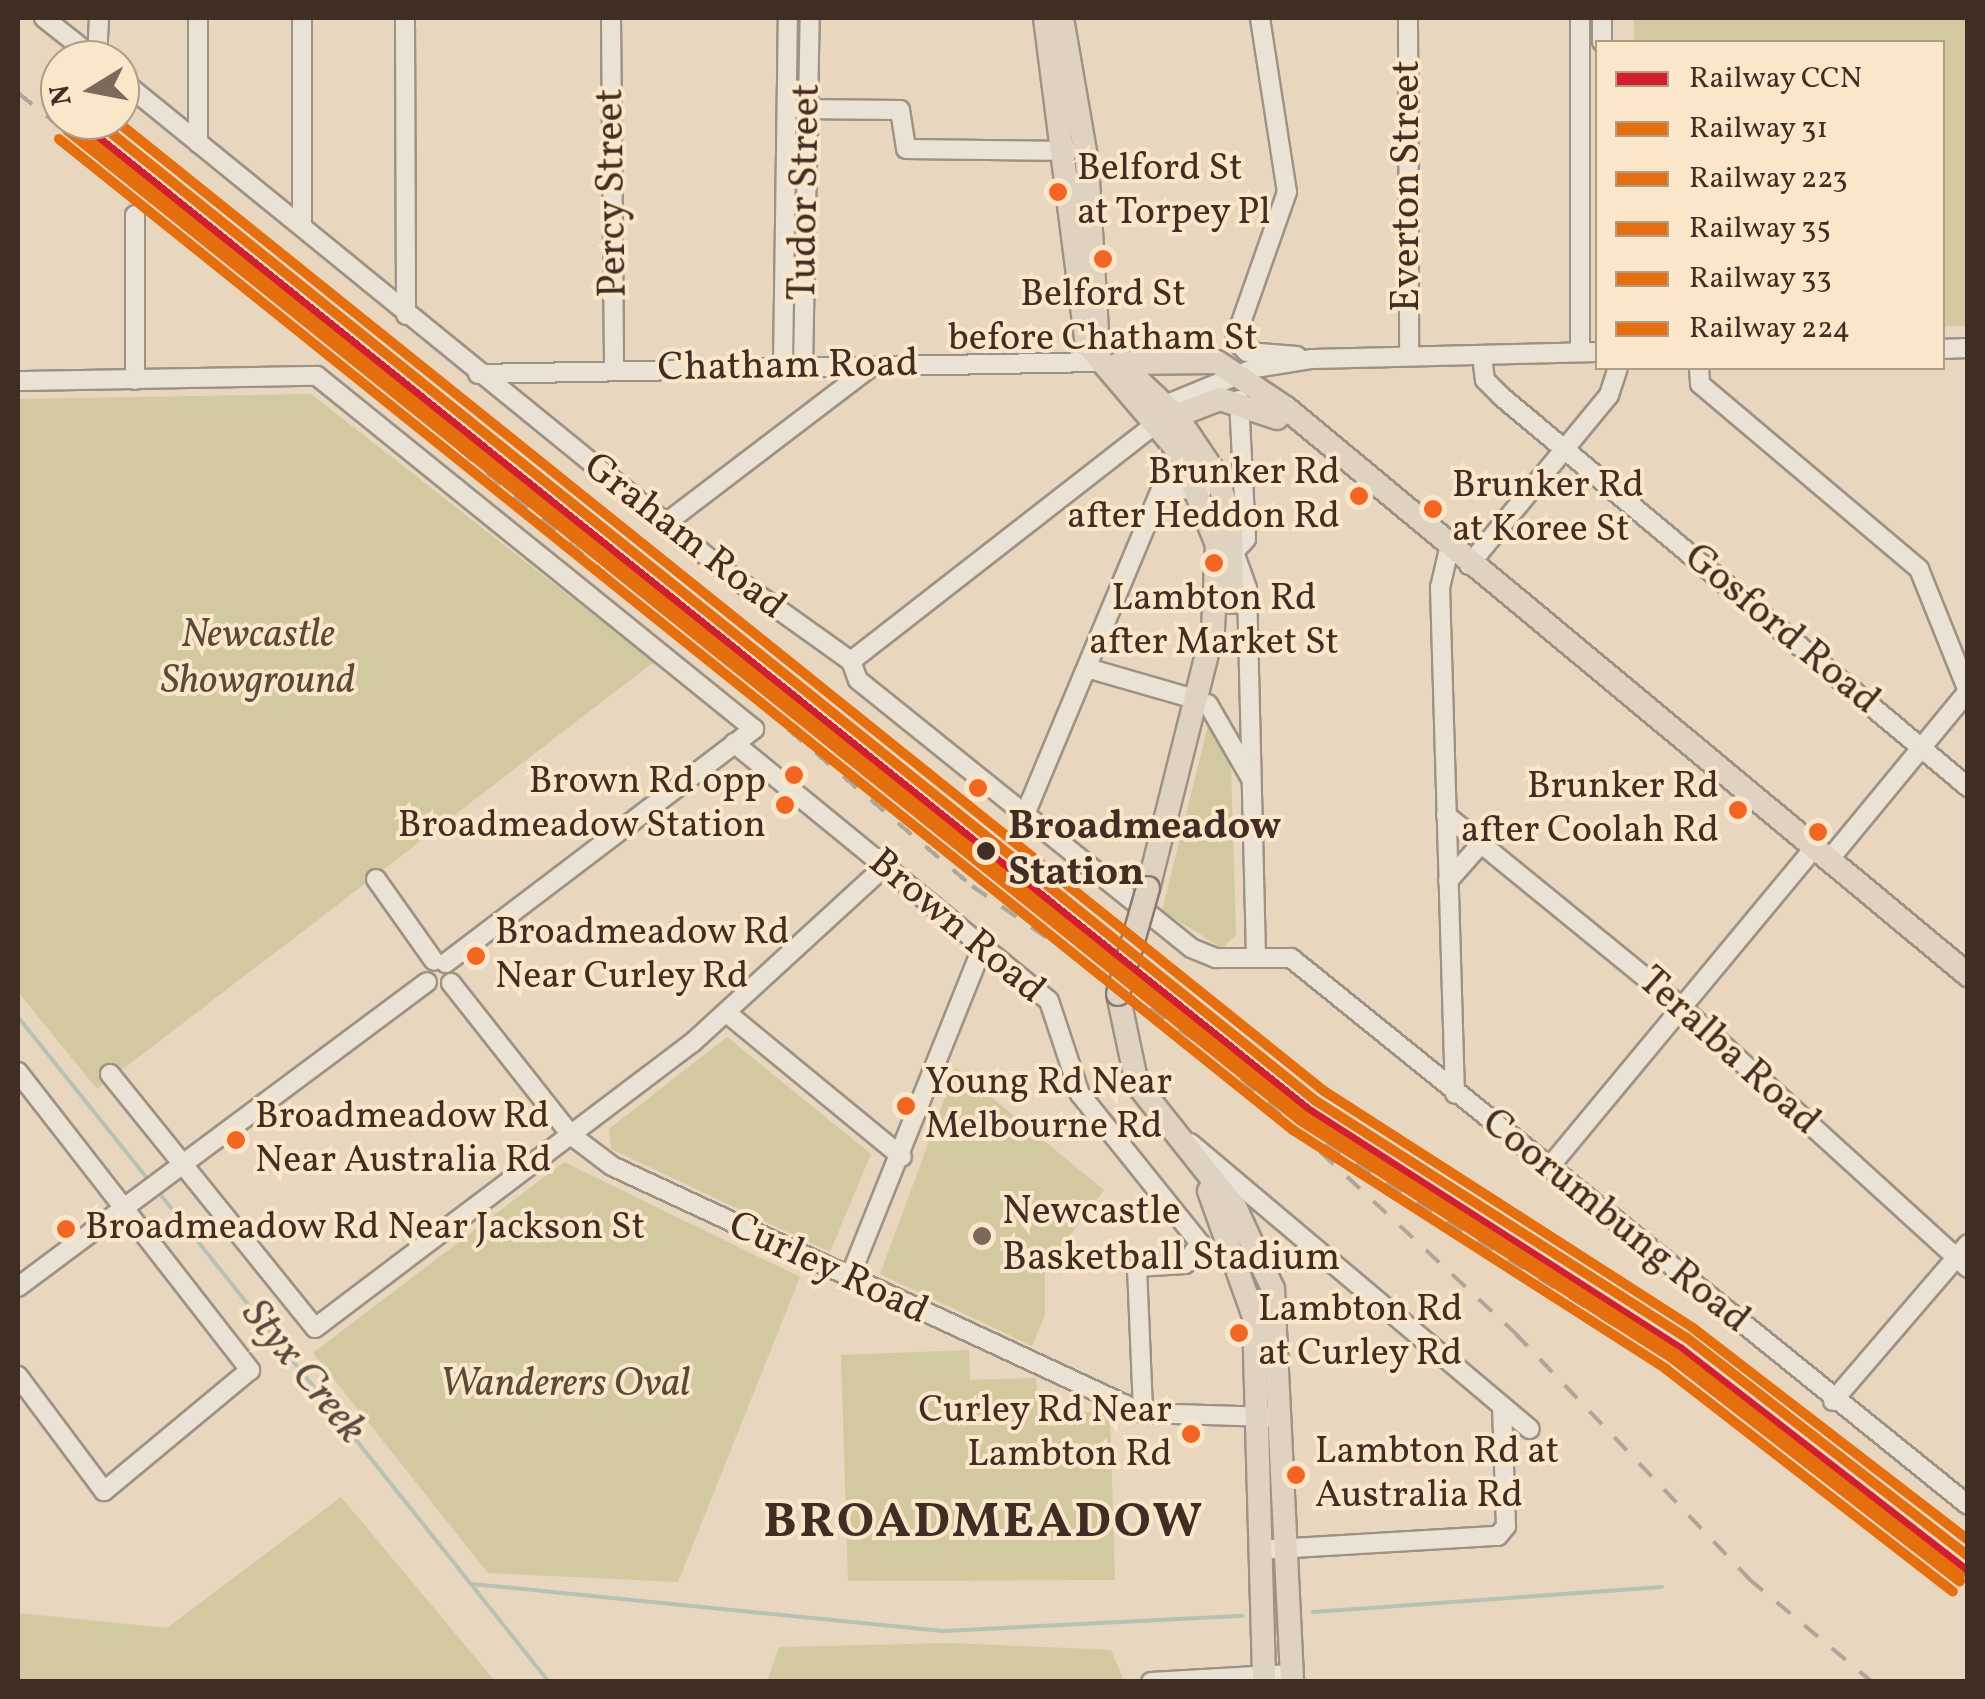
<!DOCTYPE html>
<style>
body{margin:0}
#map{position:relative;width:1985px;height:1699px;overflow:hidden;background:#e8d6be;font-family:Vollkorn,serif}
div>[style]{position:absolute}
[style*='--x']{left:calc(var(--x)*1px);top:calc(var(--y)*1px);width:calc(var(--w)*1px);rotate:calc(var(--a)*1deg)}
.green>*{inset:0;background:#d3c9a0}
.stream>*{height:4px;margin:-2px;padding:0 2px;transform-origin:2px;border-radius:2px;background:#b5c2b4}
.roads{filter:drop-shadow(2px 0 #9e9284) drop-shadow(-2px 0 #9e9284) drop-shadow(0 2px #9e9284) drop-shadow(0 -2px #9e9284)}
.minor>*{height:18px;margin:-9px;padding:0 9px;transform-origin:9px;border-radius:9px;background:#ebe2d6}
.major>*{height:22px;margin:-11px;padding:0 11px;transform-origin:11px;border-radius:11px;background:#dfd2c1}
.rail>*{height:4px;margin-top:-2px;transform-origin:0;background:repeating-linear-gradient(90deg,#aea59b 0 18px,transparent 0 36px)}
.bridges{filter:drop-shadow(2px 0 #877b6f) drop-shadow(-2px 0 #877b6f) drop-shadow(0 2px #877b6f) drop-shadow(0 -2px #877b6f)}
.major-bridge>*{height:22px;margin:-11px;padding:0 11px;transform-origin:11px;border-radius:11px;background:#dfd2c1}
.rail-1>*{height:10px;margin:-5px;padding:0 5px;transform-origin:5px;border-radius:5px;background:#d11f2f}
.rail-2>*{height:10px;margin:-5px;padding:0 5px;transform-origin:5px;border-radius:5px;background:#e56e0f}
.rail-3>*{height:10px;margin:-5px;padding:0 5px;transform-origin:5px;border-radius:5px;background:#e56e0f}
.rail-4>*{height:10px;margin:-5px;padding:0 5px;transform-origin:5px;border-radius:5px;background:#e56e0f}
.rail-5>*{height:10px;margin:-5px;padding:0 5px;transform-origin:5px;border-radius:5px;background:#e56e0f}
.rail-6>*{height:10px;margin:-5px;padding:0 5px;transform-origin:5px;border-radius:5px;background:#e56e0f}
.dots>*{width:28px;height:28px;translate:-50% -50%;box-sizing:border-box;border:5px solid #fce6ca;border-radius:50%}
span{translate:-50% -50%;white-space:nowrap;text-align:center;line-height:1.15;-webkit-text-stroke:8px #fce6ca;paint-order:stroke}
.bus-label{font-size:38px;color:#402e25}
.left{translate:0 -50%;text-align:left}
.right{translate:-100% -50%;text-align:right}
.street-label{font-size:40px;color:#402e25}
.park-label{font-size:40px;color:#5a4b39;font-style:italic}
.stop-label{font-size:40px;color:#402e25;font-weight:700}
.poi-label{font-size:40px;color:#402e25}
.water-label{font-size:42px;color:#534a41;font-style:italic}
.district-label{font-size:50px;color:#402e25;font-weight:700;letter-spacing:2.5px}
.frame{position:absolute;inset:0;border:20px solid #402e25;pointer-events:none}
.legend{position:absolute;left:1595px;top:40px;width:350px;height:330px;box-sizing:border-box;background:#fce6ca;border:2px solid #b19c88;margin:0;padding:12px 18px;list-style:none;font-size:30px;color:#402e25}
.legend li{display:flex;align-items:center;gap:20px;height:50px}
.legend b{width:50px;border:2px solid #b19c88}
.north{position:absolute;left:40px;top:40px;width:100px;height:100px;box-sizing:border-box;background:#fce6ca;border:2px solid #b19c88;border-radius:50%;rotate:260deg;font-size:28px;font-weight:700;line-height:40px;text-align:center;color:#402e25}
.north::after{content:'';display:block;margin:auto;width:35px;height:45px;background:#7b695b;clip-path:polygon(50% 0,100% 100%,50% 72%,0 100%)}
</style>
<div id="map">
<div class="green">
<i style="clip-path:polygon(1634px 18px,1967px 18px,1967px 326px,1943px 326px,1942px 42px,1634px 42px)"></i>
<i style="clip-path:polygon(793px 115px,802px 115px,799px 322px,790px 322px)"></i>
<i style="clip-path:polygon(311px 394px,654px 662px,97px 1089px,18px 992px,18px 399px)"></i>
<i style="clip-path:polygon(1209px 722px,1231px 766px,1236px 935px,1222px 948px,1162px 911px)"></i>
<i style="clip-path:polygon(727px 1037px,871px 1154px,830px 1252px,611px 1149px,609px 1129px)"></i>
<i style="clip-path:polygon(956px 1068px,1104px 1190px,1045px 1269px,1045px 1315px,1032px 1346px,880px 1274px)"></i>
<i style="clip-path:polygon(564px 1162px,800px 1277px,678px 1582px,488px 1573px,313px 1353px)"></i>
<i style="clip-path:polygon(969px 1350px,970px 1380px,1036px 1378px,1038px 1414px,1110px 1412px,1115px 1580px,848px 1581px,841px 1355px)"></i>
<i style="clip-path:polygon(341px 1497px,495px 1681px,18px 1681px,18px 1613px,167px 1628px)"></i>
<i style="clip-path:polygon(951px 1643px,1111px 1650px,1124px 1681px,767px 1681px,779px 1647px)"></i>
</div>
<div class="stream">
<i style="--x:18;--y:1017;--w:211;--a:51.3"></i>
<i style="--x:156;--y:1189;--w:630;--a:51.44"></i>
<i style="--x:472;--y:1584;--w:473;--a:5.7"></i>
<i style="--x:943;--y:1631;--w:300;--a:-2.9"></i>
<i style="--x:1313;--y:1612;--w:350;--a:-4.1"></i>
</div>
<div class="roads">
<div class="minor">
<i style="--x:44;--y:18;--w:68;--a:38.4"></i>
<i style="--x:405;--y:18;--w:297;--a:89.8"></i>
<i style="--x:611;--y:18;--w:351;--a:89.5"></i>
<i style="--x:1260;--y:18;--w:176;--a:81.2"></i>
<i style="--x:1287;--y:192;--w:157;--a:109.4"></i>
<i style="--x:1235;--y:340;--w:17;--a:45"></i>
<i style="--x:1247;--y:352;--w:50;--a:4.6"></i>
<i style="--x:1408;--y:18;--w:336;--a:89.8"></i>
<i style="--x:1580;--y:18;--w:334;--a:90"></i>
<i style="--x:1602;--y:18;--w:24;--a:90"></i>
<i style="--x:97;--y:60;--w:42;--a:-87.3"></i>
<i style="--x:120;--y:79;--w:781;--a:39.13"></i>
<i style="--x:726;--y:572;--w:153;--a:35.5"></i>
<i style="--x:800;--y:109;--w:100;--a:0.6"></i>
<i style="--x:900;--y:110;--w:39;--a:81"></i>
<i style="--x:906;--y:149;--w:162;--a:0.7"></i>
<i style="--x:198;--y:143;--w:125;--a:-90"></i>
<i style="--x:135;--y:215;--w:165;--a:90"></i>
<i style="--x:302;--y:225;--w:207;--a:-90"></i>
<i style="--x:1942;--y:349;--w:26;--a:-2"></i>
<i style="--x:1482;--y:356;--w:24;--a:83"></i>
<i style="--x:1485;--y:380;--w:24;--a:45"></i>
<i style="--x:1502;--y:397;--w:608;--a:39.93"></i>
<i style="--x:783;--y:366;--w:348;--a:-89.2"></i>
<i style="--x:803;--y:367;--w:349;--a:-88.9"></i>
<i style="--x:1699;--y:368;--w:16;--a:86"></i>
<i style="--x:1700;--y:384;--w:287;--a:40.2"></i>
<i style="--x:1919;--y:569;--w:131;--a:68.1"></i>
<i style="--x:478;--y:374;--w:621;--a:-1.11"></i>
<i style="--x:18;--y:381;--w:299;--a:-1"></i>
<i style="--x:317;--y:376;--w:562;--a:38.93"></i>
<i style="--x:754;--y:729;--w:387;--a:142.8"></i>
<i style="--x:1239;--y:400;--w:139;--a:87.1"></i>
<i style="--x:1246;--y:539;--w:18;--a:133"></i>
<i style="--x:1234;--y:552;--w:38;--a:70"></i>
<i style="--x:1247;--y:588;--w:369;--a:88.6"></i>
<i style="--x:1165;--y:405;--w:97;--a:-22.3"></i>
<i style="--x:1255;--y:368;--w:58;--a:-9"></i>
<i style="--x:1312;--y:359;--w:286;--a:-1.4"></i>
<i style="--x:666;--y:523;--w:259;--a:-37.3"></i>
<i style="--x:1449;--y:549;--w:39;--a:103"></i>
<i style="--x:1440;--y:587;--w:507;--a:88.31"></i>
<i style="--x:1469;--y:565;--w:220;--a:-50.5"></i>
<i style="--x:1609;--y:395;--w:28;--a:-72"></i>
<i style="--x:851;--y:661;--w:20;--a:70"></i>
<i style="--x:858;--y:680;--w:427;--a:38.8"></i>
<i style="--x:1191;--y:948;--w:27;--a:22"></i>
<i style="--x:1216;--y:958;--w:75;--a:0"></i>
<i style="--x:1291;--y:958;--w:870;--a:38.94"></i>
<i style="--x:851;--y:661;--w:389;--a:-37.9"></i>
<i style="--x:1087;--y:668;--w:116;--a:16.1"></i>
<i style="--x:1208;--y:704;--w:84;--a:60.1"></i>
<i style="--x:734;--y:743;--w:407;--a:39.3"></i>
<i style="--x:1049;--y:1001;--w:98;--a:71.6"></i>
<i style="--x:1080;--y:1094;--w:191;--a:51.2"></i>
<i style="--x:1200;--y:1243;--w:26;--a:126"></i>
<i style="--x:1185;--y:1264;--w:48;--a:176.4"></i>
<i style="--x:1137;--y:1267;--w:146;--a:87.6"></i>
<i style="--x:1026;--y:812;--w:352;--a:-67.3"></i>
<i style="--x:1162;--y:487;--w:40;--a:5.7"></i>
<i style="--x:1446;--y:815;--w:303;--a:39.2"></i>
<i style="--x:1681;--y:1007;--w:388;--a:42.3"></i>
<i style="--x:1828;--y:861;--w:220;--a:-50.5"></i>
<i style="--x:376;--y:879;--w:100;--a:54.7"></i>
<i style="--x:1448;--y:881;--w:48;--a:-48.4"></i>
<i style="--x:451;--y:983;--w:194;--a:51.7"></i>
<i style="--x:571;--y:1135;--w:51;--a:37.1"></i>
<i style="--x:612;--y:1166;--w:586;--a:24.95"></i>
<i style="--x:1143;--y:1413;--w:127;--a:1.8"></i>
<i style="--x:728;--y:1014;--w:225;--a:39.4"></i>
<i style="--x:18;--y:1072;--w:378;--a:52.1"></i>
<i style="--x:250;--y:1370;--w:190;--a:140.3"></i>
<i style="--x:104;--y:1491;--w:144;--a:-126.8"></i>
<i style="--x:110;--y:1074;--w:326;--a:51.1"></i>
<i style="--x:315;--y:1328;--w:473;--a:-37.1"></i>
<i style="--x:692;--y:1043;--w:262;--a:-42.5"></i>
<i style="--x:1190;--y:1143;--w:444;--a:40.1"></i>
<i style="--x:1551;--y:1165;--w:410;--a:-50.3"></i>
<i style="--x:1250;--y:1263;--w:74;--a:-3.9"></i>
<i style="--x:849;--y:1279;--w:360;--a:-68.1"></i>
<i style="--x:18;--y:1287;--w:510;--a:-36.71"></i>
<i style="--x:1833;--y:1401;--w:207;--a:-49.3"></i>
<i style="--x:1259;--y:1550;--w:239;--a:-3.4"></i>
<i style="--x:1498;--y:1536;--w:13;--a:-51"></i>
<i style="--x:1506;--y:1526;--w:118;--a:-91.9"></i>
<i style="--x:1151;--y:1682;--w:140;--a:-3.3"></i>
</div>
<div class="major">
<i style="--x:1045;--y:18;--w:329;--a:82.7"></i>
<i style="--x:1087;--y:344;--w:145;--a:49.5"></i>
<i style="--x:1181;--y:454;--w:98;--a:68.4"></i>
<i style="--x:1217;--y:545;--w:85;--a:92.7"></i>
<i style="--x:1213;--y:630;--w:266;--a:104.1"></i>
<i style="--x:1062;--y:18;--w:147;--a:80.2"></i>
<i style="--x:1087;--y:163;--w:166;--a:86.6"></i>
<i style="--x:1120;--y:363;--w:97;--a:-0.6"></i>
<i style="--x:1217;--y:362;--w:83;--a:33.7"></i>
<i style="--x:1286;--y:408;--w:887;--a:39.74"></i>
<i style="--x:1121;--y:364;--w:77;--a:43.4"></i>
<i style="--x:1177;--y:417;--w:71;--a:55.9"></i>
<i style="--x:1217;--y:476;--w:49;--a:73.4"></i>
<i style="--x:1231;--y:523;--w:79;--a:89.3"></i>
<i style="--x:1163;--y:421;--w:61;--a:-21.1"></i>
<i style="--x:1220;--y:399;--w:60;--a:18.4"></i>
<i style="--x:1118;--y:994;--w:92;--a:78.1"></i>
<i style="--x:1137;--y:1084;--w:159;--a:51.6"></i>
<i style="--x:1236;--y:1209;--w:88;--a:65.2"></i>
<i style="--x:1273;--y:1289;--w:393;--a:87.2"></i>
<i style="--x:1209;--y:1191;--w:134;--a:70.3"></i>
<i style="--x:1254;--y:1317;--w:365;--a:88.4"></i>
</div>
</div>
<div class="rail">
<i style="--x:18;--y:93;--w:531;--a:38.81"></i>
<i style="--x:432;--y:426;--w:709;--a:40.43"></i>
<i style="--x:972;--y:886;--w:295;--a:34.7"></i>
<i style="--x:1215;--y:1054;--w:410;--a:42.9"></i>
<i style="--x:1515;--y:1333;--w:340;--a:46.4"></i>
<i style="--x:1749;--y:1579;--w:160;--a:39.9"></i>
<i style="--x:1325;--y:1145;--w:505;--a:31.9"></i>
<i style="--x:1754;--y:1412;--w:274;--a:38.6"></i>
</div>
<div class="bridges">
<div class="major-bridge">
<i style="--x:1118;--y:994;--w:110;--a:-74.2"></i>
</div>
</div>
<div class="rail-1">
<i style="--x:75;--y:120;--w:1583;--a:38.77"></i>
<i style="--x:1309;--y:1111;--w:441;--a:32.7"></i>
<i style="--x:1680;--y:1349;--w:364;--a:37.8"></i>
</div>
<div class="rail-2">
<i style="--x:67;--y:130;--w:1583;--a:38.77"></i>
<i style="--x:1301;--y:1121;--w:442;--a:32.6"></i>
<i style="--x:1673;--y:1359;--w:363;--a:37.8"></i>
</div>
<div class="rail-3">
<i style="--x:95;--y:120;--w:1566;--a:38.78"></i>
<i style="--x:1316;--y:1101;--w:440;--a:32.6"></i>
<i style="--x:1687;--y:1338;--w:356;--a:37.8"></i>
</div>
<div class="rail-4">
<i style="--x:59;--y:139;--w:1583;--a:38.77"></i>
<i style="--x:1293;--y:1130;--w:443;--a:32.6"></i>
<i style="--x:1666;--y:1369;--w:363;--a:37.8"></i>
</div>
<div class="rail-5">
<i style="--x:115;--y:120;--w:1551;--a:38.77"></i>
<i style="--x:1324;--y:1091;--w:439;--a:32.7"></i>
<i style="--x:1693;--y:1328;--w:347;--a:37.6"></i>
</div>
<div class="rail-6">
<i style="--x:76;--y:130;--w:1575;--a:38.76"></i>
<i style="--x:1304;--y:1116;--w:442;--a:32.6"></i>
<i style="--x:1676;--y:1354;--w:360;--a:37.9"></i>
</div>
<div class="dots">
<i style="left:1058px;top:192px;background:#f26522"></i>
<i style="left:1103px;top:259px;background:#f26522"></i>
<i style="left:1359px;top:496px;background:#f26522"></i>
<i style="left:1433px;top:509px;background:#f26522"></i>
<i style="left:1214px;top:563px;background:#f26522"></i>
<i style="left:794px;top:775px;background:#f26522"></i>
<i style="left:978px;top:788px;background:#f26522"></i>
<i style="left:785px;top:805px;background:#f26522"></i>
<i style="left:1738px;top:810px;background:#f26522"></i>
<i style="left:1818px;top:832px;background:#f26522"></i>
<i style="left:986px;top:851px;background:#402e25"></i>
<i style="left:476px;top:956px;background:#f26522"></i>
<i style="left:906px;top:1106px;background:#f26522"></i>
<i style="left:236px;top:1140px;background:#f26522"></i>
<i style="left:66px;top:1229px;background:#f26522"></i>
<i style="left:982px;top:1236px;background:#7b695b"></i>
<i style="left:1239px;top:1333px;background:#f26522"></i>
<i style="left:1191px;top:1434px;background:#f26522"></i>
<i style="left:1296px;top:1475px;background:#f26522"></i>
</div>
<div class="bus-label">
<span class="left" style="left:1077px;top:192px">Belford St<br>at Torpey Pl</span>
<span style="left:1103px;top:318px">Belford St<br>before Chatham St</span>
<span class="right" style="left:1340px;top:496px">Brunker Rd<br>after Heddon Rd</span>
<span class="left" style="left:1452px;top:509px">Brunker Rd<br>at Koree St</span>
<span style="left:1214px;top:622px">Lambton Rd<br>after Market St</span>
<span class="right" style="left:766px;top:805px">Brown Rd opp<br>Broadmeadow Station</span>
<span class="right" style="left:1719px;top:810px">Brunker Rd<br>after Coolah Rd</span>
<span class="left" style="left:495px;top:956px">Broadmeadow Rd<br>Near Curley Rd</span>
<span class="left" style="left:925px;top:1106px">Young Rd Near<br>Melbourne Rd</span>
<span class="left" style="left:255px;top:1140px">Broadmeadow Rd<br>Near Australia Rd</span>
<span class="left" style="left:85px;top:1229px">Broadmeadow Rd Near Jackson St</span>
<span class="left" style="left:1258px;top:1333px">Lambton Rd<br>at Curley Rd</span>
<span class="right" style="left:1172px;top:1434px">Curley Rd Near<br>Lambton Rd</span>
<span class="left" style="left:1315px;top:1475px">Lambton Rd at<br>Australia Rd</span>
</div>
<div class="street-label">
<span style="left:1408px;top:186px;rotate:-90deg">Everton Street</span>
<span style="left:806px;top:192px;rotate:-89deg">Tudor Street</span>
<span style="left:613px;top:193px;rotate:-91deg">Percy Street</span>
<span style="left:788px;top:367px;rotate:-1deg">Chatham Road</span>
<span style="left:684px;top:537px;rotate:38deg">Graham Road</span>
<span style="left:1781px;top:630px;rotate:40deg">Gosford Road</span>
<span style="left:956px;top:927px;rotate:40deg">Brown Road</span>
<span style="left:1728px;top:1052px;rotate:42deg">Teralba Road</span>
<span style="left:1615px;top:1222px;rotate:39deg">Coorumbung Road</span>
<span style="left:828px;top:1269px;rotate:25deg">Curley Road</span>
</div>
<div class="park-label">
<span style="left:258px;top:659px">Newcastle<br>Showground</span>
<span style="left:565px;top:1385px">Wanderers Oval</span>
</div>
<div class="stop-label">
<span class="left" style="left:1008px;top:851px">Broadmeadow<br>Station</span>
</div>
<div class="poi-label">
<span class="left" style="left:1002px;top:1236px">Newcastle<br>Basketball Stadium</span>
</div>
<div class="water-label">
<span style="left:302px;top:1373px;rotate:51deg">Styx Creek</span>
</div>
<div class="district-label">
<span style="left:984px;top:1524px">BROADMEADOW</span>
</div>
<div class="frame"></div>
<ul class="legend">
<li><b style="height:12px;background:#d11f2f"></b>Railway CCN</li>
<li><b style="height:12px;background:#e56e0f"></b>Railway 31</li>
<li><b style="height:12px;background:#e56e0f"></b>Railway 223</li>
<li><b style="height:12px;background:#e56e0f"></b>Railway 35</li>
<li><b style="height:12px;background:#e56e0f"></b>Railway 33</li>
<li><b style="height:12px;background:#e56e0f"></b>Railway 224</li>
</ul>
<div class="north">N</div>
</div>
